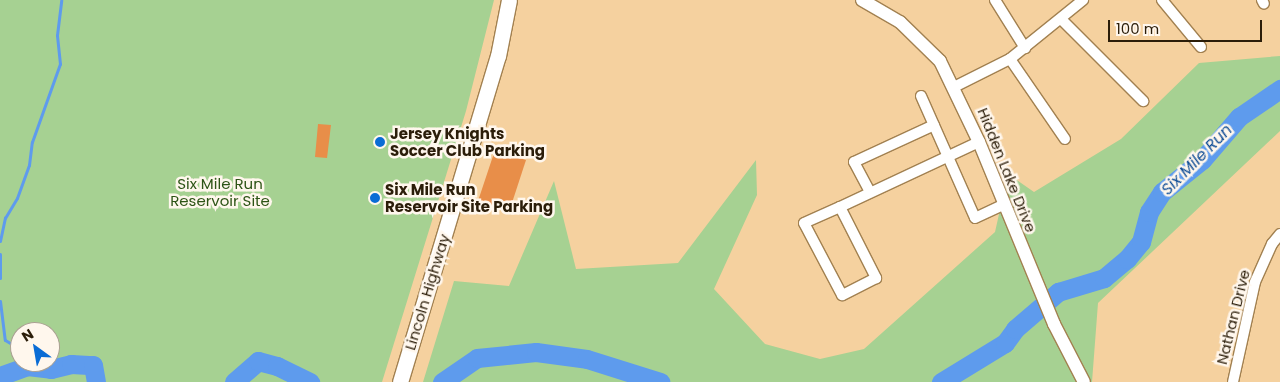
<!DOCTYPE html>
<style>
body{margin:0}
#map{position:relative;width:1280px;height:382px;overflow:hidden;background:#f5d19f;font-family:Poppins,sans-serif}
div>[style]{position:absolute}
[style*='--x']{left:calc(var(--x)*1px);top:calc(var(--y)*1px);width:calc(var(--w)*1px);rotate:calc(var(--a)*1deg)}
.green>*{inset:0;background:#a6d192}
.stream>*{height:3px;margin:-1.5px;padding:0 1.5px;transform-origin:1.5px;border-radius:1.5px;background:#5e9bed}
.river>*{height:19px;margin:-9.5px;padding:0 9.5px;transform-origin:9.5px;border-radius:9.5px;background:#5e9bed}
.building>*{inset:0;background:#e88e49}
.roads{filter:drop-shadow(1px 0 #a28151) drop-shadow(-1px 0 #a28151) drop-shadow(0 1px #a28151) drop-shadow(0 -1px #a28151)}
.minor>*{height:10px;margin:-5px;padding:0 5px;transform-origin:5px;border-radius:5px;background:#fff}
.tertiary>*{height:12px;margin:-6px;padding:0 6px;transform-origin:6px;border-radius:6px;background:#fff}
.secondary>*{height:15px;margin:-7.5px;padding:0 7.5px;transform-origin:7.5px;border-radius:7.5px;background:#fff}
.dots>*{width:14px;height:14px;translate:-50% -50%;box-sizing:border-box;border:2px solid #fff7ed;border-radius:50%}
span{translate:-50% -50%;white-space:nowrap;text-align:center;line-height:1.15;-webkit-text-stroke:5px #fff7ed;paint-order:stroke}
.poi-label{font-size:15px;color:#2b1d09;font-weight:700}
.left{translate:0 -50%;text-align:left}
.street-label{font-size:15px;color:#2b1d09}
.park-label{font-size:15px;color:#2d5416}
.water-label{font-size:16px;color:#0f4d96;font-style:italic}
.north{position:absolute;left:10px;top:322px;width:50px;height:50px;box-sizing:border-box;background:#fff7ed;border:1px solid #aaa092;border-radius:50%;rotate:328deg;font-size:14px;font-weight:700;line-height:20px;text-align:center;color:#2b1d09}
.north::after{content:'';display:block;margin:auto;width:18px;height:22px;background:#0a6cd5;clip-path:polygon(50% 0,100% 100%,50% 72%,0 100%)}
.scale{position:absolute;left:1108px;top:20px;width:154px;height:22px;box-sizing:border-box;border:2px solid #2b1d09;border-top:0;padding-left:6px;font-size:15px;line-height:18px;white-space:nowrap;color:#2b1d09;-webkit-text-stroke:4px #fff7ed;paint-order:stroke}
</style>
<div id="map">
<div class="green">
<i style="clip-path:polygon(evenodd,0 0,494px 0,466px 111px,382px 382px,0 382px,0 0,20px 332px,50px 332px,50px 362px,20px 362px,20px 332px)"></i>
<i style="clip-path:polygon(1280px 56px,1280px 131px,1098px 303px,1092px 382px,423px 382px,454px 281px,509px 286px,554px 181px,576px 269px,678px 263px,756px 160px,757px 195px,714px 289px,765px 344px,820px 359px,864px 349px,995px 232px,1008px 174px,1034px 192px,1121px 139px,1199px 63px)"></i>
</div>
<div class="stream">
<i style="--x:0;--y:241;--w:24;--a:-78"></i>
<i style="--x:5;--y:218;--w:23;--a:-59"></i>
<i style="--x:17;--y:198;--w:35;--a:-70"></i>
<i style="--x:29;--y:165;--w:23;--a:-83"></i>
<i style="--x:32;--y:142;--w:83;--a:-70.3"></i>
<i style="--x:60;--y:64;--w:29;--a:-96"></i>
<i style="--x:57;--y:35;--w:35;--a:-83"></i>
<i style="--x:0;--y:254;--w:24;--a:90"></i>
<i style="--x:0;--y:301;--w:39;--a:83"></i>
<i style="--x:5;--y:340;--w:17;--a:31"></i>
<i style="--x:26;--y:362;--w:4;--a:76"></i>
</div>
<div class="river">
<i style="--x:0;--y:376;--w:29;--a:-20"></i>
<i style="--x:27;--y:366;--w:24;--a:7"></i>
<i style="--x:51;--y:369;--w:21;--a:-14"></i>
<i style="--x:71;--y:364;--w:22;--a:3"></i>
<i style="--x:93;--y:365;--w:17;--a:80"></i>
<i style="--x:234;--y:382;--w:32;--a:-41"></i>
<i style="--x:258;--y:361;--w:20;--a:15"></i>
<i style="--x:277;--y:366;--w:37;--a:26"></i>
<i style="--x:442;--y:382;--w:42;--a:-34.4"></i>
<i style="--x:477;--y:358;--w:59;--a:-5.8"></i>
<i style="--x:536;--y:352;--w:51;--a:7.8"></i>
<i style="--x:587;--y:359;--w:77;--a:17.5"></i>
<i style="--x:941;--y:382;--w:75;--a:-31.4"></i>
<i style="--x:1005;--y:343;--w:17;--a:-54"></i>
<i style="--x:1015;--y:329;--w:57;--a:-40.7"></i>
<i style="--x:1058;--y:292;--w:48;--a:-16.9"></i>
<i style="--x:1104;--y:278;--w:30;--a:-40"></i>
<i style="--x:1127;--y:259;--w:22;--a:-51"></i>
<i style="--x:1141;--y:242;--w:31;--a:-75"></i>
<i style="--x:1149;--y:212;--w:24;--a:-57"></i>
<i style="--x:1162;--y:192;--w:51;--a:-38.7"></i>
<i style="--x:1202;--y:160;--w:57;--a:-49.3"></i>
<i style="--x:1239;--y:117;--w:50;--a:-34.3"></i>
</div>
<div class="building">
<i style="clip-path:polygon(318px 124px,331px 125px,327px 158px,315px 157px)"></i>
<i style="clip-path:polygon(495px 150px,526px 160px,509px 212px,478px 201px)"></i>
</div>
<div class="roads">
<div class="minor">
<i style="--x:995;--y:0;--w:57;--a:58"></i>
<i style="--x:1162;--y:0;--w:61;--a:50.3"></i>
<i style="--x:1262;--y:0;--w:4;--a:63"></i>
<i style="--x:1062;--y:20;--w:115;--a:45"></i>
<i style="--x:1010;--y:59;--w:97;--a:55.5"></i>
<i style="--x:954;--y:87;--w:63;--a:-26.6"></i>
<i style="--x:1010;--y:59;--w:94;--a:-38.9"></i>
<i style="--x:921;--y:96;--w:133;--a:66.1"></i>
<i style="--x:975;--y:218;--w:31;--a:-25"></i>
<i style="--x:870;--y:192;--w:34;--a:-118"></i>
<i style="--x:854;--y:162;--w:88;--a:-24.8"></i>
<i style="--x:840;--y:207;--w:80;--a:63.1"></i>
<i style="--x:876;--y:278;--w:38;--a:153"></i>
<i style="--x:842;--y:295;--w:81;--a:-117.8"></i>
<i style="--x:804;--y:223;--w:39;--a:-24"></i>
<i style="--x:840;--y:207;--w:153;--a:-25.1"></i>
<i style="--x:1233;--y:382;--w:102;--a:-77.6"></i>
<i style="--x:1255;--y:282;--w:42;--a:-65.9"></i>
<i style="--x:1272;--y:244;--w:13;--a:-51"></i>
</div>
<div class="tertiary">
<i style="--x:862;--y:0;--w:44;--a:30.1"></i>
<i style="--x:900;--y:22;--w:56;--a:44.3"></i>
<i style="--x:940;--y:61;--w:90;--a:64.3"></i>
<i style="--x:979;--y:142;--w:197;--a:67.6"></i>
<i style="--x:1054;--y:324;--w:65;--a:62.7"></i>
</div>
<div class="secondary">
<i style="--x:400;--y:382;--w:340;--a:-73.3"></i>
<i style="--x:498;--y:56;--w:57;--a:-78.9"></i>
</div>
</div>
<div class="dots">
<i style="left:380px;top:142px;background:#0a6cd5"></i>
<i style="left:375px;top:198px;background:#0a6cd5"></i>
</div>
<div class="poi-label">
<span class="left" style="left:390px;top:142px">Jersey Knights<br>Soccer Club Parking</span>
<span class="left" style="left:385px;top:198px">Six Mile Run<br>Reservoir Site Parking</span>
</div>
<div class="street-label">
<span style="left:1007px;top:170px;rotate:68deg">Hidden Lake Drive</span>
<span style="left:427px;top:292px;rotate:-73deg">Lincoln Highway</span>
<span style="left:1233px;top:317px;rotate:-76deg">Nathan Drive</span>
</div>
<div class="park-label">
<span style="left:220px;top:192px">Six Mile Run<br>Reservoir Site</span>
</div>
<div class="water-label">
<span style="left:1197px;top:160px;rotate:-45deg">Six Mile Run</span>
</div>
<div class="north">N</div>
<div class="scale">100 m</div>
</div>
